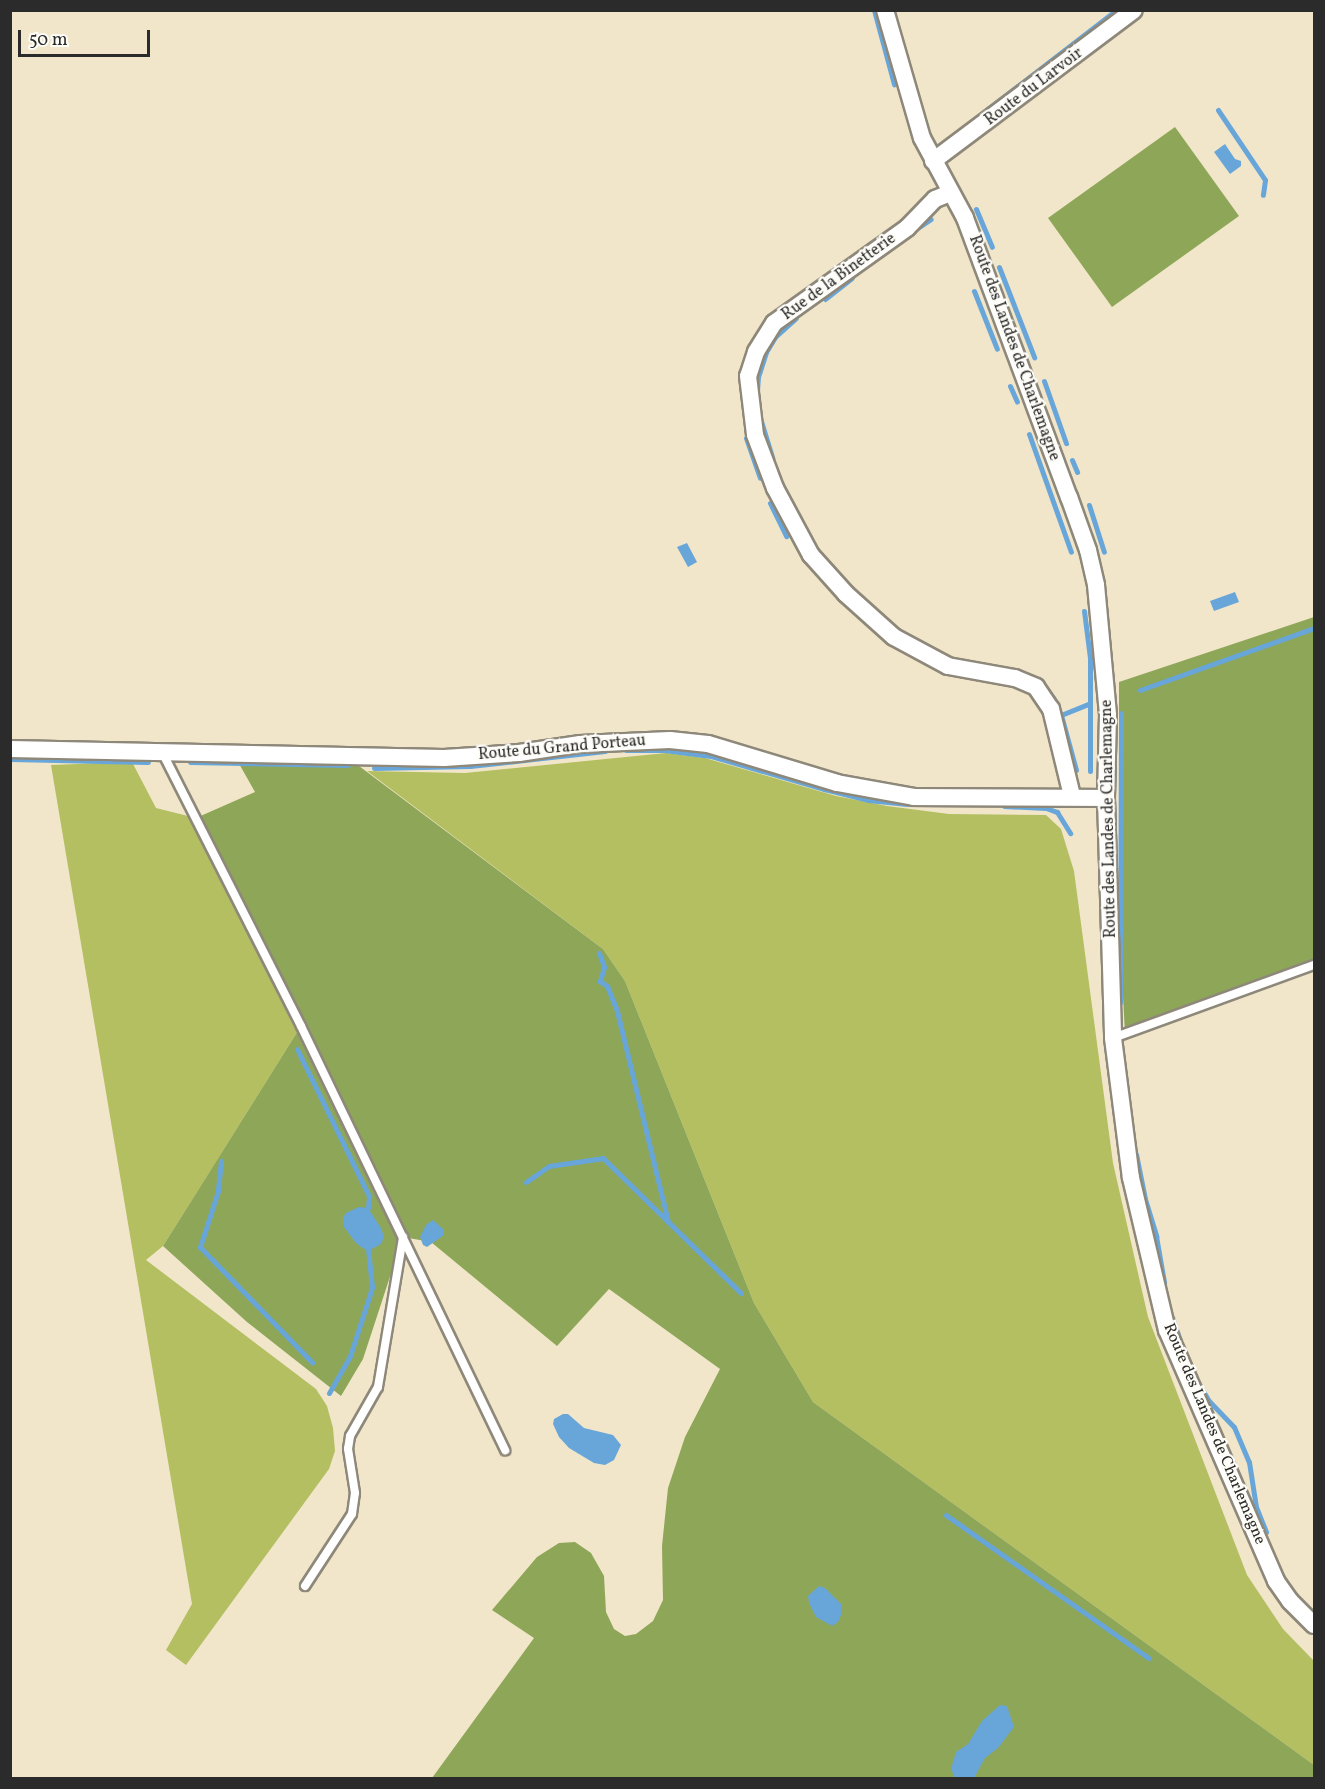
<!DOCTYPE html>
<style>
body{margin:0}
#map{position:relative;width:1325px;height:1789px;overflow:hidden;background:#f1e6ca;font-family:Vollkorn,serif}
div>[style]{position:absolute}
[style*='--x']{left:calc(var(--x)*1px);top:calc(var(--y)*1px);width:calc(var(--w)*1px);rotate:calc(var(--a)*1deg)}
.green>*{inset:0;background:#b3bf61}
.forest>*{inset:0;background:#8ea657}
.water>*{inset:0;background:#68a6da}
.stream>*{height:5px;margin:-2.5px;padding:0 2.5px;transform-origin:2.5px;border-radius:2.5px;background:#68a6da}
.roads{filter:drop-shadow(2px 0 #8e887a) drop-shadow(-2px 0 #8e887a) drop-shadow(0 2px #8e887a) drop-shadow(0 -2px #8e887a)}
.lane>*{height:8px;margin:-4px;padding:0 4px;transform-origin:4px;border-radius:4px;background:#fff}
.street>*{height:16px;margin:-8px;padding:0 8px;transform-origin:8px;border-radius:8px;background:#fff}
span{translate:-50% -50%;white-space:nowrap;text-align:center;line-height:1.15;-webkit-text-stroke:4.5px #fdfcf7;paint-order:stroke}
.street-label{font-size:16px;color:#2b2b2b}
.frame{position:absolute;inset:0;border:12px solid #2b2b2b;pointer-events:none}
.scale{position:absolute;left:18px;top:30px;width:132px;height:27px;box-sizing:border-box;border:3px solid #2b2b2b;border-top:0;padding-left:8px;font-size:18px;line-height:21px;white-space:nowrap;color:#2b2b2b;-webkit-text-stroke:4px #fdfcf7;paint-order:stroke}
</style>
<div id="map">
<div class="green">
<i style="clip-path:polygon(666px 753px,705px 758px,836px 796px,887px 806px,949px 814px,1046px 815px,1061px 829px,1074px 871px,1113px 1163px,1148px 1317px,1247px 1575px,1283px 1629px,1314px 1661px,1314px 1765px,813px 1402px,754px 1303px,625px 981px,603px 949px,367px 771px,465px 773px)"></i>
<i style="clip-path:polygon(132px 762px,156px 808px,196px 818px,301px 1026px,163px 1246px,146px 1260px,316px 1389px,327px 1406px,333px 1428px,335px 1451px,329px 1469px,186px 1665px,166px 1650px,192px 1604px,51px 765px)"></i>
</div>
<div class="forest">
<i style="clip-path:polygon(1175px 127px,1239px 216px,1112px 307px,1048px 218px)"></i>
<i style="clip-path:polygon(1314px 617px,1314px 965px,1125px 1033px,1119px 926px,1119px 682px)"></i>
<i style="clip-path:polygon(233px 753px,351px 760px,603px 949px,625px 981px,754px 1303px,813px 1402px,1314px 1765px,1314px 1778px,432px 1778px,534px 1638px,492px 1610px,537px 1557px,559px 1543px,575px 1542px,591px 1553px,604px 1576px,606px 1612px,614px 1629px,625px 1636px,636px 1634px,653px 1621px,663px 1600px,662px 1546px,668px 1488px,685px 1437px,720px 1369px,609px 1289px,557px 1346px,431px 1242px,403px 1237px,363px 1359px,341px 1396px,247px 1322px,163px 1246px,301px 1026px,196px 818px,255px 792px)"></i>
</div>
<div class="water">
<i style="clip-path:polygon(1225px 144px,1235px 159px,1241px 161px,1241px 166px,1230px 174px,1214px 152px)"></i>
<i style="clip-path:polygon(687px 543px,697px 562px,688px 567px,677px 547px)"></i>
<i style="clip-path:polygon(1235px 592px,1239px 602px,1214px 611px,1210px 601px)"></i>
<i style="clip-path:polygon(359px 1207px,368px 1208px,381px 1228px,384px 1237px,381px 1244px,372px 1249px,364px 1249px,356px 1243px,344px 1227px,343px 1218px,346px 1213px)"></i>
<i style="clip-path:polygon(433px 1220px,444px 1230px,444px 1235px,427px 1247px,423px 1245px,420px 1237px,426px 1225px)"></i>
<i style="clip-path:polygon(563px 1414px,568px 1414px,584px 1428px,613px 1435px,621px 1445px,614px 1460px,605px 1465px,594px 1463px,569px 1448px,559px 1437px,553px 1424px,554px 1419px)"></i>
<i style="clip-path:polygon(819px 1586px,825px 1588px,841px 1604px,841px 1615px,838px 1622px,832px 1626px,816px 1617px,809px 1603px,808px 1596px)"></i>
<i style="clip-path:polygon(1000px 1705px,1007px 1706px,1014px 1727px,998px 1748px,985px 1758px,974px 1778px,955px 1778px,951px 1769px,956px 1752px,968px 1744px,982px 1721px)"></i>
</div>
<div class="stream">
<i style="--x:874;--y:10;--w:77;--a:74.9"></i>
<i style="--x:1218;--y:110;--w:84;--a:56.1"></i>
<i style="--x:1265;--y:180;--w:15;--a:98"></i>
<i style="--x:963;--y:128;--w:193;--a:-37.6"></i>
<i style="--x:976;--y:209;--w:41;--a:67.2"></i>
<i style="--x:919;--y:227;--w:14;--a:-34"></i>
<i style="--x:999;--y:267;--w:97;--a:68.7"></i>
<i style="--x:974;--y:291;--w:62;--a:68.4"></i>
<i style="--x:825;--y:299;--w:34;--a:-38"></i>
<i style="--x:1044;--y:381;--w:66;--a:70.5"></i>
<i style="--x:1010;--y:386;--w:17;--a:66"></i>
<i style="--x:757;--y:391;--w:14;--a:-86"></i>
<i style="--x:758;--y:377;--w:26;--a:-72"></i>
<i style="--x:766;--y:352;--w:17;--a:-59"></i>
<i style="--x:775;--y:337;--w:28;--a:-42"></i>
<i style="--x:761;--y:421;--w:39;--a:73"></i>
<i style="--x:1029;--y:434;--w:125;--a:70.4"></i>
<i style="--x:746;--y:438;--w:42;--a:70.7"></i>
<i style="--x:1072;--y:460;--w:13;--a:67"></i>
<i style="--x:770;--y:503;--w:37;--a:64"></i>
<i style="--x:1089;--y:505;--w:49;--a:72.3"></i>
<i style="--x:1084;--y:611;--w:47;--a:82.7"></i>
<i style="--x:1090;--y:658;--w:113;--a:90"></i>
<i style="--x:1039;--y:679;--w:25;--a:53"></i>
<i style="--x:1140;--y:690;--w:185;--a:-19.6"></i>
<i style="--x:1058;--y:708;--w:8;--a:67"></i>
<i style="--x:1061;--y:715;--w:31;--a:-22"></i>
<i style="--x:1061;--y:715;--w:57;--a:74.7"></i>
<i style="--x:626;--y:750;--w:38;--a:0"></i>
<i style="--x:664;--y:750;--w:47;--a:7.3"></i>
<i style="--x:711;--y:756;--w:118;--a:16.3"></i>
<i style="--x:824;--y:789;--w:45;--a:14"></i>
<i style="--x:868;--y:800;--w:39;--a:6"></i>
<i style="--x:10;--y:759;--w:138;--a:1.2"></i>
<i style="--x:190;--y:762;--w:158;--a:1.1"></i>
<i style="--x:374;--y:768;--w:96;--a:-1.2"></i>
<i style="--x:470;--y:766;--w:136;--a:-6.3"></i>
<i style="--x:1004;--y:806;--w:42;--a:2.7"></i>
<i style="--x:1046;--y:808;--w:12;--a:20"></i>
<i style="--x:1057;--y:812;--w:25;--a:58"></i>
<i style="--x:599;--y:953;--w:15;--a:70"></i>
<i style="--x:604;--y:967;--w:15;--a:106"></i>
<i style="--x:600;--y:981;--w:9;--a:36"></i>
<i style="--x:607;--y:986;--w:27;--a:68"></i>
<i style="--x:617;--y:1011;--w:217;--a:76.4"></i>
<i style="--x:1120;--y:1003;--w:290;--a:-89.8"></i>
<i style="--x:297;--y:1049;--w:164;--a:63.9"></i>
<i style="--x:369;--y:1196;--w:12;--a:95"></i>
<i style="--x:1136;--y:1154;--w:46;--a:78.7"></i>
<i style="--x:1145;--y:1199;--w:39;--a:73"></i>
<i style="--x:1156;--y:1236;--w:47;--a:80.1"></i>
<i style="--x:221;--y:1161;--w:30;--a:96"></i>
<i style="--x:218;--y:1191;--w:59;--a:107.8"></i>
<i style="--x:200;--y:1247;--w:161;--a:45.8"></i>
<i style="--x:526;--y:1182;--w:28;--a:-35"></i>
<i style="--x:549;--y:1166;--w:55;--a:-8.4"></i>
<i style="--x:603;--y:1158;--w:193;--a:44.4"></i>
<i style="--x:1172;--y:1317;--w:24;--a:71"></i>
<i style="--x:1199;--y:1384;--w:20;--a:60"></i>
<i style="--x:1209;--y:1401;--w:36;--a:46"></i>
<i style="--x:1234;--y:1427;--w:38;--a:67"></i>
<i style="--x:1249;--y:1462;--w:46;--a:81.2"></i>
<i style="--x:1256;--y:1507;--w:27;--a:68"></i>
<i style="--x:329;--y:1393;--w:43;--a:-60.4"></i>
<i style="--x:350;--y:1356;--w:62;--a:-72.1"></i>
<i style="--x:369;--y:1297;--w:10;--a:-73"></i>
<i style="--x:372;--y:1287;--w:38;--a:-96"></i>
<i style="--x:946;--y:1515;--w:248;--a:35.2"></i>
</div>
<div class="roads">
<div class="lane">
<i style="--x:162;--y:752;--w:307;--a:63.1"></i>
<i style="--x:301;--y:1026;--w:471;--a:64.3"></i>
<i style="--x:1113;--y:1038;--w:214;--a:-20"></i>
<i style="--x:305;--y:1586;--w:86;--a:-56.9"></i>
<i style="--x:352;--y:1514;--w:21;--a:-82"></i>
<i style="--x:355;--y:1493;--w:45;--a:-99"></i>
<i style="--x:348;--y:1449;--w:13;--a:-81"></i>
<i style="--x:350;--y:1436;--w:56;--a:-60.3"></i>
<i style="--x:378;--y:1387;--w:152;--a:-80.5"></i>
</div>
<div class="street">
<i style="--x:885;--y:10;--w:133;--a:73.9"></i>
<i style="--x:922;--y:138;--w:91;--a:61.7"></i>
<i style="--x:965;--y:218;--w:298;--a:69.6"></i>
<i style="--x:1069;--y:497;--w:56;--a:70.3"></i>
<i style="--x:1088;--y:550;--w:36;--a:77"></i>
<i style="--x:1096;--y:585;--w:131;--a:84.7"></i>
<i style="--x:1108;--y:715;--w:83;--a:91.4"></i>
<i style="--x:1106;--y:798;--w:240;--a:88.3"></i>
<i style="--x:1113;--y:1038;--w:141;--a:82.7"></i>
<i style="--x:1131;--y:1178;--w:156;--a:76.7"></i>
<i style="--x:1167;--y:1330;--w:274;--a:66.5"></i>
<i style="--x:1276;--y:1581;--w:24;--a:55"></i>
<i style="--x:1290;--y:1601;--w:34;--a:45"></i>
<i style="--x:933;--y:161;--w:251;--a:-36.9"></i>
<i style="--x:950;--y:193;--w:16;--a:158"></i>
<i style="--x:935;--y:199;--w:40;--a:134"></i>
<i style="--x:907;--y:228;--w:163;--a:144.5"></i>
<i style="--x:774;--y:323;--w:34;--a:122"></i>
<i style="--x:756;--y:352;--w:25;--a:108"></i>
<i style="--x:748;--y:376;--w:59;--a:83.2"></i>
<i style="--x:755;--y:435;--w:57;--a:69.3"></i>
<i style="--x:775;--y:488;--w:76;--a:61.8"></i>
<i style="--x:811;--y:555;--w:52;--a:48.1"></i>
<i style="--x:846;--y:594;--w:64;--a:41.9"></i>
<i style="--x:894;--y:637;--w:61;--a:28.2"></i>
<i style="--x:948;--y:666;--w:68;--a:10.2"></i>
<i style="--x:1015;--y:678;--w:23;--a:23"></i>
<i style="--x:1036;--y:687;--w:27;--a:56"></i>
<i style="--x:1051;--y:709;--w:89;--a:76.4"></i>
<i style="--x:10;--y:749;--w:434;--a:1.2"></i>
<i style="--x:444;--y:758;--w:75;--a:-3.8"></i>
<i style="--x:519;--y:753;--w:62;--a:-8.4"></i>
<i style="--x:580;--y:744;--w:90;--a:-2.5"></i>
<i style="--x:670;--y:740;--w:38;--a:6"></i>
<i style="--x:708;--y:744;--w:135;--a:16.8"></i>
<i style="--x:837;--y:783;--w:78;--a:10.3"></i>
<i style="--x:914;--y:797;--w:192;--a:0.3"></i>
</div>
</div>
<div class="street-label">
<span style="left:1034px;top:87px;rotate:-37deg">Route du Larvoir</span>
<span style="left:839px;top:277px;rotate:-36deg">Rue de la Binetterie</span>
<span style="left:1014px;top:348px;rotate:70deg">Route des Landes de Charlemagne</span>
<span style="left:562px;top:748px;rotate:-5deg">Route du Grand Porteau</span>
<span style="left:1109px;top:819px;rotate:-91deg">Route des Landes de Charlemagne</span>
<span style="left:1214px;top:1434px;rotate:67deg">Route des Landes de Charlemagne</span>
</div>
<div class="frame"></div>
<div class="scale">50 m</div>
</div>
